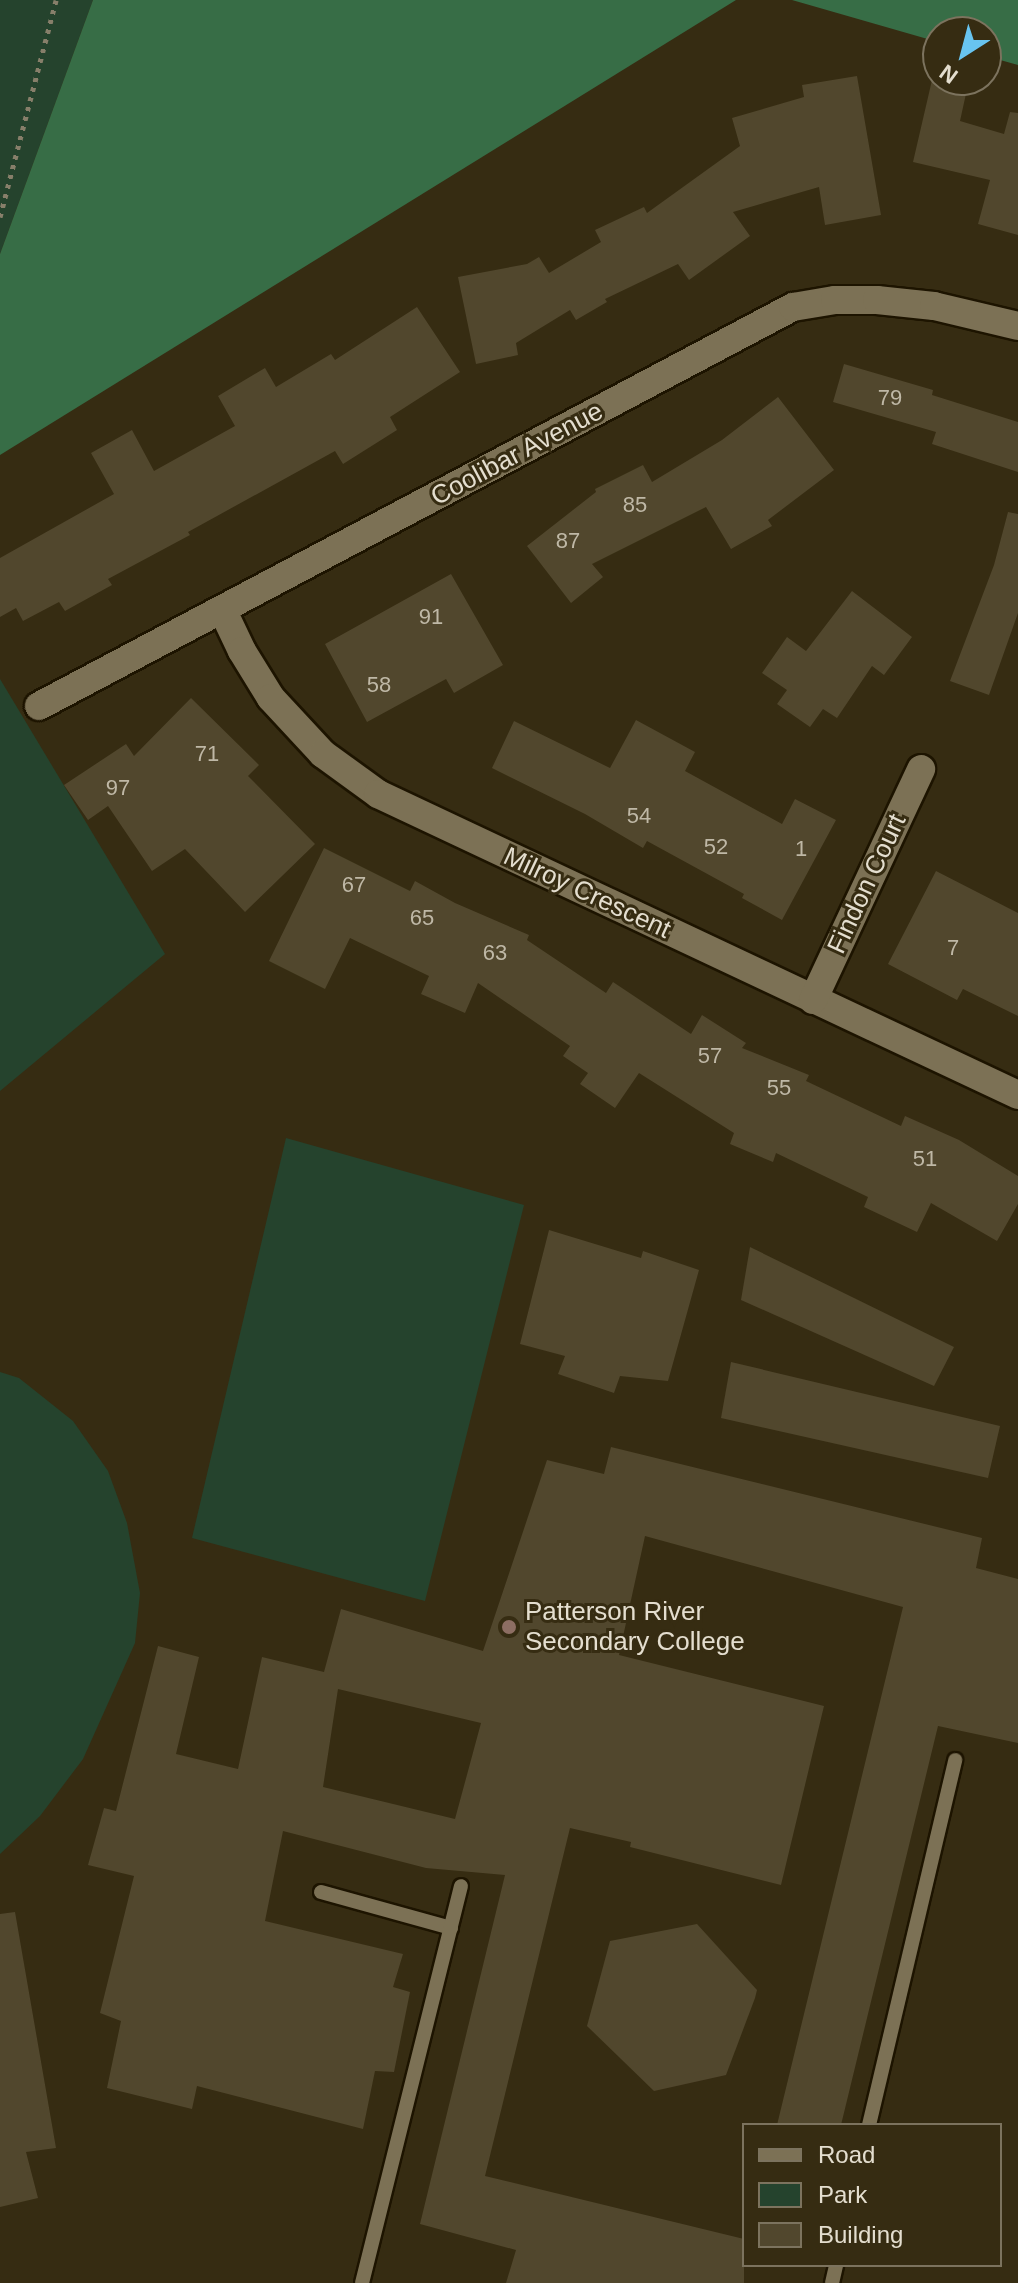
<!DOCTYPE html>
<style>
body{margin:0}
#map{position:relative;width:1018px;height:2283px;overflow:hidden;background:#362c12;font-family:Helvetica,sans-serif}
div>[style]{position:absolute}
[style*='--x']{left:calc(var(--x)*1px);top:calc(var(--y)*1px);width:calc(var(--w)*1px);rotate:calc(var(--a)*1deg)}
.green>*{inset:0;background:#25432d}
.forest>*{inset:0;background:#376d46}
.building>*{inset:0;background:#51472d}
.path>*{height:5px;margin-top:-2.5px;transform-origin:0;background:repeating-linear-gradient(90deg,#877f6a 0 4px,transparent 0 10px)}
.roads{filter:drop-shadow(2px 0 #1d1400) drop-shadow(-2px 0 #1d1400) drop-shadow(0 2px #1d1400) drop-shadow(0 -2px #1d1400)}
.service>*{height:14px;margin:-7px;padding:0 7px;transform-origin:7px;border-radius:7px;background:#7c7155}
.minor>*{height:28px;margin:-14px;padding:0 14px;transform-origin:14px;border-radius:14px;background:#7c7155}
.dots>*{width:22px;height:22px;translate:-50% -50%;box-sizing:border-box;border:4px solid #362c12;border-radius:50%}
span{translate:-50% -50%;white-space:nowrap;text-align:center;line-height:1.15;-webkit-text-stroke:6px #362c12;paint-order:stroke}
.number-label{font-size:22px;color:#bfb8a6}
.number-label span{-webkit-text-stroke-width:0}
.street-label{font-size:26px;color:#e4decf}
.poi-label{font-size:26px;color:#e4decf}
.left{translate:0 -50%;text-align:left}
.legend{position:absolute;left:742px;top:2123px;width:260px;height:144px;box-sizing:border-box;background:#362c12;border:2px solid #7c735e;margin:0;padding:10px 14px;list-style:none;font-size:24px;color:#e4decf}
.legend li{display:flex;align-items:center;gap:16px;height:40px}
.legend b{width:40px;border:2px solid #7c735e}
.north{position:absolute;left:922px;top:16px;width:80px;height:80px;box-sizing:border-box;background:#362c12;border:2px solid #7c735e;border-radius:50%;rotate:216deg;font-size:22px;font-weight:700;line-height:32px;text-align:center;color:#e4decf}
.north::after{content:'';display:block;margin:auto;width:28px;height:36px;background:#68c4f0;clip-path:polygon(50% 0,100% 100%,50% 72%,0 100%)}
</style>
<div id="map">
<div class="green">
<i style="clip-path:polygon(0 0,93px 0,0 254px)"></i>
<i style="clip-path:polygon(0 679px,165px 954px,0 1091px)"></i>
<i style="clip-path:polygon(286px 1138px,524px 1205px,425px 1601px,192px 1538px)"></i>
<i style="clip-path:polygon(0 1372px,19px 1378px,73px 1421px,108px 1471px,127px 1523px,140px 1593px,135px 1643px,83px 1759px,40px 1816px,0 1854px)"></i>
</div>
<div class="forest">
<i style="clip-path:polygon(93px 0,736px 0,0 455px,0 254px)"></i>
<i style="clip-path:polygon(792px 0,1018px 0,1018px 65px,986px 56px,986px 32px,938px 32px,938px 42px)"></i>
</div>
<div class="building">
<i style="clip-path:polygon(857px 76px,881px 215px,825px 225px,819px 187px,733px 212px,750px 236px,689px 280px,678px 264px,605px 299px,607px 302px,576px 320px,570px 310px,516px 343px,518px 355px,476px 364px,458px 277px,527px 264px,539px 257px,549px 273px,601px 242px,595px 230px,644px 207px,647px 213px,740px 146px,732px 118px,804px 97px,802px 85px)"></i>
<i style="clip-path:polygon(932px 80px,969px 80px,960px 121px,1004px 134px,1010px 112px,1018px 113px,1018px 235px,978px 224px,990px 180px,913px 162px)"></i>
<i style="clip-path:polygon(417px 307px,460px 372px,390px 417px,397px 430px,343px 464px,335px 451px,188px 532px,190px 535px,108px 579px,112px 585px,65px 611px,59px 602px,23px 621px,16px 608px,0 617px,0 558px,114px 494px,91px 453px,132px 430px,154px 471px,235px 426px,218px 396px,265px 368px,276px 387px,331px 354px,335px 360px)"></i>
<i style="clip-path:polygon(844px 364px,933px 390px,932px 395px,1018px 422px,1018px 472px,932px 444px,936px 432px,833px 402px)"></i>
<i style="clip-path:polygon(778px 397px,834px 470px,768px 520px,772px 526px,731px 549px,706px 507px,592px 564px,603px 577px,571px 603px,527px 546px,596px 492px,595px 489px,643px 465px,652px 482px,722px 440px)"></i>
<i style="clip-path:polygon(1008px 512px,1018px 514px,1018px 613px,989px 695px,950px 681px,994px 565px)"></i>
<i style="clip-path:polygon(451px 574px,503px 665px,454px 693px,446px 679px,367px 722px,325px 644px)"></i>
<i style="clip-path:polygon(852px 591px,912px 637px,884px 675px,872px 666px,837px 718px,823px 709px,810px 727px,777px 704px,787px 690px,762px 673px,787px 637px,806px 651px)"></i>
<i style="clip-path:polygon(191px 698px,259px 765px,248px 776px,315px 844px,245px 912px,185px 849px,152px 871px,108px 806px,88px 820px,64px 785px,126px 744px,134px 756px)"></i>
<i style="clip-path:polygon(636px 720px,695px 752px,685px 771px,782px 824px,795px 799px,836px 820px,782px 920px,742px 898px,744px 894px,647px 841px,643px 848px,585px 814px,492px 768px,514px 721px,610px 768px)"></i>
<i style="clip-path:polygon(324px 848px,410px 891px,415px 881px,455px 903px,529px 935px,527px 940px,606px 993px,613px 982px,691px 1034px,702px 1015px,746px 1043px,742px 1048px,809px 1075px,806px 1081px,901px 1126px,905px 1116px,959px 1140px,1018px 1176px,1018px 1204px,997px 1241px,931px 1203px,917px 1232px,864px 1207px,868px 1197px,776px 1153px,773px 1162px,730px 1144px,734px 1133px,639px 1073px,615px 1108px,580px 1084px,588px 1073px,563px 1056px,570px 1046px,478px 983px,465px 1013px,421px 994px,429px 976px,350px 938px,325px 989px,269px 961px)"></i>
<i style="clip-path:polygon(936px 871px,1018px 913px,1018px 1016px,963px 989px,957px 1000px,888px 964px)"></i>
<i style="clip-path:polygon(549px 1230px,641px 1258px,643px 1251px,699px 1270px,668px 1381px,620px 1376px,614px 1393px,558px 1374px,565px 1356px,520px 1344px)"></i>
<i style="clip-path:polygon(750px 1247px,954px 1347px,934px 1386px,741px 1300px)"></i>
<i style="clip-path:polygon(731px 1362px,1000px 1426px,988px 1478px,721px 1418px)"></i>
<i style="clip-path:polygon(evenodd,611px 1447px,982px 1538px,976px 1568px,1018px 1579px,1018px 1743px,938px 1726px,841px 2125px,777px 2125px,903px 1607px,645px 1536px,619px 1655px,824px 1706px,781px 1885px,630px 1847px,631px 1842px,570px 1828px,485px 2176px,744px 2239px,744px 2283px,506px 2283px,516px 2250px,420px 2224px,505px 1875px,426px 1868px,283px 1831px,265px 1921px,403px 1954px,393px 1987px,410px 1992px,394px 2072px,375px 2071px,363px 2129px,197px 2086px,192px 2109px,107px 2088px,121px 2021px,100px 2013px,134px 1876px,88px 1865px,104px 1808px,116px 1811px,158px 1646px,199px 1657px,176px 1754px,238px 1769px,262px 1657px,324px 1672px,341px 1609px,483px 1651px,547px 1460px,604px 1474px,611px 1447px,338px 1689px,481px 1723px,455px 1819px,323px 1787px,338px 1689px)"></i>
<i style="clip-path:polygon(15px 1912px,56px 2148px,26px 2152px,38px 2198px,0 2207px,0 1914px)"></i>
<i style="clip-path:polygon(697px 1924px,757px 1990px,755px 1998px,726px 2075px,654px 2091px,587px 2026px,610px 1941px)"></i>
</div>
<div class="path">
<i style="--x:0;--y:217;--w:224;--a:-75.5"></i>
</div>
<div class="roads">
<div class="service">
<i style="--x:321;--y:1892;--w:135;--a:15.5"></i>
<i style="--x:869;--y:2125;--w:375;--a:-76.7"></i>
<i style="--x:362;--y:2283;--w:409;--a:-76"></i>
<i style="--x:832;--y:2283;--w:18;--a:-77"></i>
</div>
<div class="minor">
<i style="--x:223;--y:611;--w:44;--a:64.6"></i>
<i style="--x:242;--y:651;--w:55;--a:58.3"></i>
<i style="--x:271;--y:698;--w:76;--a:47.1"></i>
<i style="--x:323;--y:754;--w:68;--a:36"></i>
<i style="--x:378;--y:794;--w:707;--a:25.19"></i>
<i style="--x:39;--y:706;--w:853;--a:-27.89"></i>
<i style="--x:793;--y:307;--w:43;--a:-9.5"></i>
<i style="--x:835;--y:300;--w:42;--a:0"></i>
<i style="--x:877;--y:300;--w:57;--a:6"></i>
<i style="--x:934;--y:306;--w:86;--a:13.4"></i>
<i style="--x:813;--y:1000;--w:255;--a:-64.9"></i>
</div>
</div>
<div class="dots">
<i style="left:509px;top:1627px;background:#8d6e63"></i>
</div>
<div class="number-label">
<span style="left:890px;top:398px">79</span>
<span style="left:635px;top:505px">85</span>
<span style="left:568px;top:541px">87</span>
<span style="left:431px;top:617px">91</span>
<span style="left:379px;top:685px">58</span>
<span style="left:207px;top:754px">71</span>
<span style="left:118px;top:788px">97</span>
<span style="left:639px;top:816px">54</span>
<span style="left:716px;top:847px">52</span>
<span style="left:801px;top:849px">1</span>
<span style="left:354px;top:885px">67</span>
<span style="left:422px;top:918px">65</span>
<span style="left:953px;top:948px">7</span>
<span style="left:495px;top:953px">63</span>
<span style="left:710px;top:1056px">57</span>
<span style="left:779px;top:1088px">55</span>
<span style="left:925px;top:1159px">51</span>
</div>
<div class="street-label">
<span style="left:517px;top:454px;rotate:-28deg">Coolibar Avenue</span>
<span style="left:867px;top:884px;rotate:-65deg">Findon Court</span>
<span style="left:587px;top:893px;rotate:25deg">Milroy Crescent</span>
</div>
<div class="poi-label">
<span class="left" style="left:525px;top:1627px">Patterson River<br>Secondary College</span>
</div>
<ul class="legend">
<li><b style="height:10px;background:#7c7155"></b>Road</li>
<li><b style="height:22px;background:#25432d"></b>Park</li>
<li><b style="height:22px;background:#51472d"></b>Building</li>
</ul>
<div class="north">N</div>
</div>
